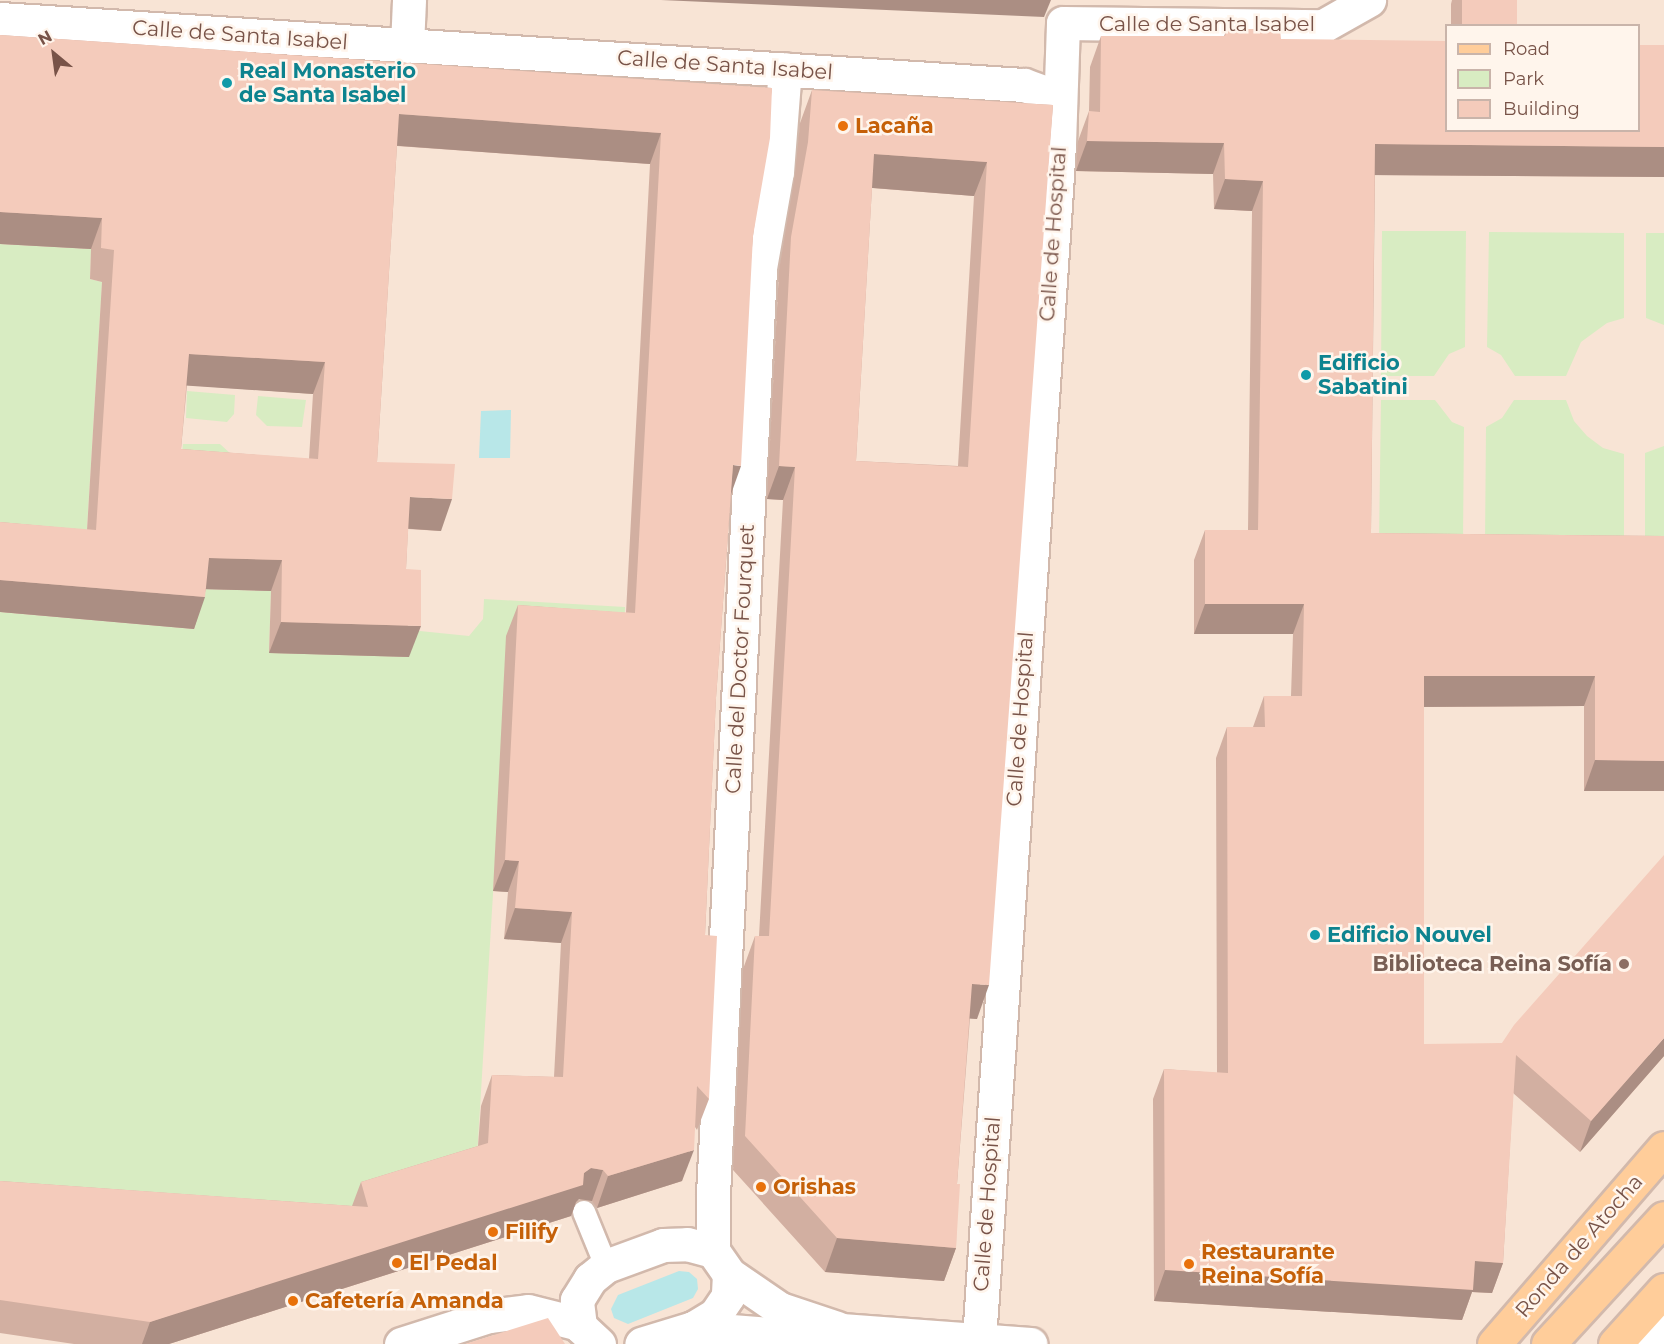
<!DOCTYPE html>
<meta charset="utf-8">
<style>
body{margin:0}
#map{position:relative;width:1664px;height:1344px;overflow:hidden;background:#fdf1e5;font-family:Montserrat,sans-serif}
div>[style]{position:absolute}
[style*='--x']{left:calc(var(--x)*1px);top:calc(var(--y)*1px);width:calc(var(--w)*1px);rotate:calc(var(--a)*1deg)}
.residential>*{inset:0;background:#f8e4d5}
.green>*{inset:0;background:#d8ecc2}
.water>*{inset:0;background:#b8e7e8}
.roads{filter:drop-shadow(2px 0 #d2b9ac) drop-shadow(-2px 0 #d2b9ac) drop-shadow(0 2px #d2b9ac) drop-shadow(0 -2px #d2b9ac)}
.lane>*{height:22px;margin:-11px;padding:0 11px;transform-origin:11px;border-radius:11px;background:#fff}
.street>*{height:33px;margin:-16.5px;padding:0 16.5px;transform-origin:16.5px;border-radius:16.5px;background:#fff}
.primary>*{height:33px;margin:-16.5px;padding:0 16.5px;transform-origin:16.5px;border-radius:16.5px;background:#ffcd9a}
.wall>*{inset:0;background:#d2afa1}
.shaded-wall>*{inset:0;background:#ab8e83}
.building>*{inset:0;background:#f4cbbb}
.dots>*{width:16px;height:16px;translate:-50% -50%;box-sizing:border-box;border:3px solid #fff5ec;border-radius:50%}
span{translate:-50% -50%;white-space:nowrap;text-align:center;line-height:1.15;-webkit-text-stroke:5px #fff5ec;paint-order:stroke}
.street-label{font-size:21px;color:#785348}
.culture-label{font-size:21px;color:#0d838f;font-weight:700}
.left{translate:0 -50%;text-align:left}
.food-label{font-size:21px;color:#c56008;font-weight:700}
.education-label{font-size:21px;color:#785e54;font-weight:700}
.right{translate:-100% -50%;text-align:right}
.legend{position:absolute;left:1445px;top:24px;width:195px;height:108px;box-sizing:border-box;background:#fff5ec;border:2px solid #c9b4aa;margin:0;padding:8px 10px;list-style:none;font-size:18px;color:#785348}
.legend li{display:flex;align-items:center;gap:12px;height:30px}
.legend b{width:30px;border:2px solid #c9b4aa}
.north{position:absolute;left:24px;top:24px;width:60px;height:60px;-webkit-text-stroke:4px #fff5ec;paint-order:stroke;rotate:331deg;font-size:16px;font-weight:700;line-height:24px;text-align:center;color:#785348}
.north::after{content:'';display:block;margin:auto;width:21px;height:27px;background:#785348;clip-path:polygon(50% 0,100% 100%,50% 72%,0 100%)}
</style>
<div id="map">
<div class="residential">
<i style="clip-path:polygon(evenodd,0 0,1664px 0,1664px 1344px,0 1344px,0 0,1446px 26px,1638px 26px,1638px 130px,1446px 130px,1446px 26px)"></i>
</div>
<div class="green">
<i style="clip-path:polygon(1382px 231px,1466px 231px,1465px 347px,1449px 354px,1434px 376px,1381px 376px)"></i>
<i style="clip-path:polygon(1489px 232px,1624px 233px,1624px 318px,1607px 323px,1581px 342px,1566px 376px,1515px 376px,1501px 355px,1487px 347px)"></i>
<i style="clip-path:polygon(1646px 233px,1664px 233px,1664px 325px,1646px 318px)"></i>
<i style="clip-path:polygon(0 244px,91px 249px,90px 279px,102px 282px,85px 562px,0 554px)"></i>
<i style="clip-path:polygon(187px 391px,235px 395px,234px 414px,227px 422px,186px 418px)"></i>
<i style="clip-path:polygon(258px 396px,306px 400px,302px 427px,267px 426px,256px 415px)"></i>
<i style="clip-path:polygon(1381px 400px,1435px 400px,1452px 422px,1464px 427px,1463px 542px,1379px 542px)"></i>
<i style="clip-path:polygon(1514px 400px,1566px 400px,1574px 421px,1587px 436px,1603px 448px,1624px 454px,1624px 544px,1485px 543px,1486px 427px,1502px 418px)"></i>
<i style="clip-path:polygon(183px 444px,220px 444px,232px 455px,180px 474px)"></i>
<i style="clip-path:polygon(1664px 446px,1664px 544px,1645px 544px,1645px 453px)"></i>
<i style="clip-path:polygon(198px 589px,271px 591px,269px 653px,410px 630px,469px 636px,483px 619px,484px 599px,625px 607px,624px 645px,504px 713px,476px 1174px,349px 1213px,0 1213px,0 612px,194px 629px)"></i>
</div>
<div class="water">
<i style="clip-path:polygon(511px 410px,510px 458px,479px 458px,481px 411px)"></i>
<i style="clip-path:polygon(679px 1271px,689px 1272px,697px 1279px,698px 1289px,693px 1298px,628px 1324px,614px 1318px,611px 1309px,618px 1295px)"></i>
</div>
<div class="roads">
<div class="lane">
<i style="--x:584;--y:1212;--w:58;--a:67.8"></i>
</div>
<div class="street">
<i style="--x:0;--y:19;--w:1026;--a:3.69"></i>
<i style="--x:1024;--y:85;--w:37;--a:20"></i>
<i style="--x:407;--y:46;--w:46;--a:-87.5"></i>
<i style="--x:713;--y:1251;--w:57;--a:-90"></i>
<i style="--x:713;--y:1194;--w:927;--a:-87.09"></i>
<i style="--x:760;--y:268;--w:97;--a:-80"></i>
<i style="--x:777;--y:172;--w:103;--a:-85.6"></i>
<i style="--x:729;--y:1274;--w:62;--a:34.5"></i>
<i style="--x:780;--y:1309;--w:60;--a:18.4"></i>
<i style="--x:693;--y:1328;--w:115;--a:4.5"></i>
<i style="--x:808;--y:1337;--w:34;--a:-12"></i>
<i style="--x:841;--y:1330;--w:190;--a:4.2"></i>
<i style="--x:979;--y:1340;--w:1199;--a:-86.17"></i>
<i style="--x:1059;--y:144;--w:121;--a:-88.1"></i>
<i style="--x:1063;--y:23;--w:260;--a:0.7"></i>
<i style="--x:1323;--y:26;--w:53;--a:-29.5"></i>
<i style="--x:401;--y:1344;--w:92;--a:-17.7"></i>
<i style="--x:489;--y:1316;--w:39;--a:-7"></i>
<i style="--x:528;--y:1311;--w:53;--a:14.3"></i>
<i style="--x:599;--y:1344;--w:26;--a:-137"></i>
<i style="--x:580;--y:1326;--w:26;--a:-97"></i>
<i style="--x:577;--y:1300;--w:25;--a:-58"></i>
<i style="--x:590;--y:1279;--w:21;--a:-39"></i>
<i style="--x:606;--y:1266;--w:61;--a:-20.2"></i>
<i style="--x:663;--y:1245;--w:24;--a:-2"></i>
<i style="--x:687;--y:1244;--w:27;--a:15"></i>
<i style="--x:713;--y:1251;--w:28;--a:55"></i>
<i style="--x:729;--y:1274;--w:22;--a:93"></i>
<i style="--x:728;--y:1296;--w:23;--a:124"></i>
<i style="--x:715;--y:1315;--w:26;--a:149"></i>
<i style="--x:693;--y:1328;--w:54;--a:162.9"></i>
<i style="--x:1649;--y:1344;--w:22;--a:-47"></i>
</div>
<div class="primary">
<i style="--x:1494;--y:1344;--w:259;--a:-49.1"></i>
<i style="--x:1548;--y:1344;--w:171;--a:-47.4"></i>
<i style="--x:1615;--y:1344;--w:73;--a:-47.8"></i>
</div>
</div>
<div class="wall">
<i style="clip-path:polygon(1452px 0,1517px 0,1517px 26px,1451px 26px,1451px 4px)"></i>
<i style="clip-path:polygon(1227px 29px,1281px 39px,1446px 130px,1664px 45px,1664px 177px,1375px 175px,1371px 533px,1664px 536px,1664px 791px,1584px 791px,1584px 706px,1424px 707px,1424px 1044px,1664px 1056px,1580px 1152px,1513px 1093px,1503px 1263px,1492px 1293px,1472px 1292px,1462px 1320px,1154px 1301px,1153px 1099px,1164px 1069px,1217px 1073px,1216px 758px,1227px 727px,1253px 727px,1264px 696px,1291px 696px,1293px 634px,1194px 634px,1194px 560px,1205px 530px,1248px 530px,1252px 211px,1214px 209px,1213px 174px,1076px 171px,1078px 141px,1089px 111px,1090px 67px,1101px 36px,1224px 36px)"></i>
<i style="clip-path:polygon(evenodd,0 35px,772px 88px,753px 236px,731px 494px,716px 698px,705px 935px,709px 1099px,697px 1130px,695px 1127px,682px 1181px,597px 1208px,592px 1201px,579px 1199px,576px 1202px,571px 1216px,169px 1344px,74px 1344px,0 1333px,0 1181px,352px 1206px,361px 1182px,478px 1146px,481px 1106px,492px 1075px,554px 1077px,561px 943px,504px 939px,508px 892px,493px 891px,506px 636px,518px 605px,626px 613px,650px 164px,397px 146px,377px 462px,441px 531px,408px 529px,406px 569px,409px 657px,269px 653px,271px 591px,206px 589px,194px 629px,0 612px,0 522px,87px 530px,102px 282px,90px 279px,91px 249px,0 244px,0 35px,187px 385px,313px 394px,309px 459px,181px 449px,187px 385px)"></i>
<i style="clip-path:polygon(evenodd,812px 90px,1053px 105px,977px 1019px,970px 1018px,957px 1184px,956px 1248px,944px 1281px,825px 1272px,733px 1170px,743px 969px,755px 936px,759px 936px,783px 500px,767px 499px,779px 270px,795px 175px,800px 123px,812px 90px,872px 188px,974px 196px,958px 466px,856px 461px,872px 188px)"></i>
</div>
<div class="shaded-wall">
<i style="clip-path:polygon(661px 0,1051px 0,1044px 17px)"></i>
<i style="clip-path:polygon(399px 114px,661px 133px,650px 164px,387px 145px)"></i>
<i style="clip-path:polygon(1087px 141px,1224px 143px,1213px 174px,1076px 171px)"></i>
<i style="clip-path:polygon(1375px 144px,1664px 147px,1664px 177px,1364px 175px)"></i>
<i style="clip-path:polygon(874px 154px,987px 162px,974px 196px,861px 187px)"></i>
<i style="clip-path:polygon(1225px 179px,1263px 181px,1252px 211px,1214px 209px)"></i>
<i style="clip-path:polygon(0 212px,102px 218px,91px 249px,0 244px)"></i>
<i style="clip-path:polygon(189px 354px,325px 362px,313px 394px,178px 385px)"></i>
<i style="clip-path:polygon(733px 465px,741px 466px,730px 497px)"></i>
<i style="clip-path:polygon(779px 466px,795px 467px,783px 500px,767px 499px)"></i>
<i style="clip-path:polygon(410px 497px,452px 499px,441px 531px,399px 528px)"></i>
<i style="clip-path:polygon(209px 558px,282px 560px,271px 591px,198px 589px)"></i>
<i style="clip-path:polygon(0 580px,205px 597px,194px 629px,0 612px)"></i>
<i style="clip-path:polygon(1205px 604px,1304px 604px,1293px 634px,1194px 634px)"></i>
<i style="clip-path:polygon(281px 622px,421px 626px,409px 657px,269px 653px)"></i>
<i style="clip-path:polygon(1424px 676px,1595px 676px,1584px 706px,1413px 707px)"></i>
<i style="clip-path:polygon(1595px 760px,1664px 761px,1664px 791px,1584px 791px)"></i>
<i style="clip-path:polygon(505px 860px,519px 861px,508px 892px,493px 891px)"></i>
<i style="clip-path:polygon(515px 908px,572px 912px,561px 943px,504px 939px)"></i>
<i style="clip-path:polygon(972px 984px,989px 985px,977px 1019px,960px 1018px)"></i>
<i style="clip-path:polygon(1664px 1038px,1664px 1056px,1580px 1152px,1591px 1121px)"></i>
<i style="clip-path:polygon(694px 1150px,682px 1181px,597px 1208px,608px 1176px)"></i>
<i style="clip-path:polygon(591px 1168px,603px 1170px,592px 1201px,579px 1199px,576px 1202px,571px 1216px,169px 1344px,142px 1344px,150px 1322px,584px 1173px)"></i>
<i style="clip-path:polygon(837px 1238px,956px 1248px,944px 1281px,825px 1272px)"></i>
<i style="clip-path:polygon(1475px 1261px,1503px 1263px,1492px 1293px,1472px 1292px,1462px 1320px,1154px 1301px,1165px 1270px)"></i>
</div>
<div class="building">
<i style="clip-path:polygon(1462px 0,1517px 0,1517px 26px,1462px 26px)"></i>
<i style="clip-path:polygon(1227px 29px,1280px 29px,1281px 39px,1446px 41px,1446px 130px,1638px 130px,1638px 45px,1664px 45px,1664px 147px,1375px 144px,1371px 533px,1664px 536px,1664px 761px,1595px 760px,1595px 676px,1424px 676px,1424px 1044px,1502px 1043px,1514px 1025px,1664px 855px,1664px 1038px,1591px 1121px,1516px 1055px,1503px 1263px,1475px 1261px,1473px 1290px,1165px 1270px,1164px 1069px,1228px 1073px,1227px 727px,1265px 727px,1264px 696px,1302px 696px,1304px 604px,1205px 604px,1205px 530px,1258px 530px,1263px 181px,1225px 179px,1224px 143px,1087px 141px,1089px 111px,1100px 112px,1101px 36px,1225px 36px)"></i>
<i style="clip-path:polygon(evenodd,0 35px,772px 88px,770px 138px,753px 236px,741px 466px,733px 465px,716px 698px,705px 935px,717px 936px,709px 1099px,697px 1086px,694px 1150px,608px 1176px,603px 1170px,591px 1168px,584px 1173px,583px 1185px,150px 1322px,0 1300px,0 1181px,368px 1207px,361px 1182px,488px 1143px,492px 1075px,563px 1077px,572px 912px,515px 908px,519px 861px,505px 860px,518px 605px,635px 613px,661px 133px,399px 114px,377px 462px,455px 464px,452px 499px,410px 497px,406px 569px,421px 570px,421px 626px,281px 622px,282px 560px,209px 558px,205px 597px,0 580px,0 522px,96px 530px,114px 250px,101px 248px,102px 218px,0 212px,0 35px,189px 354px,325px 362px,318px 459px,181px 449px,189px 354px)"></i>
<i style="clip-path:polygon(evenodd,812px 90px,1053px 105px,989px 985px,972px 984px,957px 1184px,960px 1184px,956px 1248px,837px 1238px,745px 1136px,755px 936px,769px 936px,795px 467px,779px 466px,791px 237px,808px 142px,812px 90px,874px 154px,987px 162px,968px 467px,856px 461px,874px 154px)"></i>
<i style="clip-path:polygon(548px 1318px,565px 1344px,465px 1344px)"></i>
</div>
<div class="dots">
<i style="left:227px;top:83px;background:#0f9aa8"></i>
<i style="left:843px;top:126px;background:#e8710a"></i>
<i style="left:1306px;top:375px;background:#0f9aa8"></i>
<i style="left:1315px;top:935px;background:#0f9aa8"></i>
<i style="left:1624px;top:964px;background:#8d6e63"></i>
<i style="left:761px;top:1187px;background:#e8710a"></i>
<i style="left:493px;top:1232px;background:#e8710a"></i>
<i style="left:397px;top:1263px;background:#e8710a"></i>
<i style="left:1189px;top:1264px;background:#e8710a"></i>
<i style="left:293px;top:1301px;background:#e8710a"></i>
</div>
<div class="street-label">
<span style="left:1207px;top:24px">Calle de Santa Isabel</span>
<span style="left:240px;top:35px;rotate:4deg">Calle de Santa Isabel</span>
<span style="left:725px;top:65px;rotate:4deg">Calle de Santa Isabel</span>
<span style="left:1053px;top:234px;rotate:-86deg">Calle de Hospital</span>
<span style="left:740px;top:659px;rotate:-87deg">Calle del Doctor Fourquet</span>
<span style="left:1020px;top:719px;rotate:-86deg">Calle de Hospital</span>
<span style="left:987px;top:1204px;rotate:-86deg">Calle de Hospital</span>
<span style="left:1579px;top:1246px;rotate:-49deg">Ronda de Atocha</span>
</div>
<div class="culture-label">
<span class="left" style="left:239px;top:83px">Real Monasterio<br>de Santa Isabel</span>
<span class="left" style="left:1318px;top:375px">Edificio<br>Sabatini</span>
<span class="left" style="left:1327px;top:935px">Edificio Nouvel</span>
</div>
<div class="food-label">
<span class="left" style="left:855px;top:126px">Lacaña</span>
<span class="left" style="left:773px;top:1187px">Orishas</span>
<span class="left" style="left:505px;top:1232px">Filify</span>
<span class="left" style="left:1201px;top:1264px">Restaurante<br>Reina Sofía</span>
<span class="left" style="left:409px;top:1263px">El Pedal</span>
<span class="left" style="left:305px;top:1301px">Cafetería Amanda</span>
</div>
<div class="education-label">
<span class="right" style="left:1612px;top:964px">Biblioteca Reina Sofía</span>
</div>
<ul class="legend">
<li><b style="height:8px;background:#ffcd9a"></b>Road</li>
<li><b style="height:16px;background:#d8ecc2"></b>Park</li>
<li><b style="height:16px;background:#f4cbbb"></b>Building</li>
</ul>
<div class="north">N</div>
</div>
